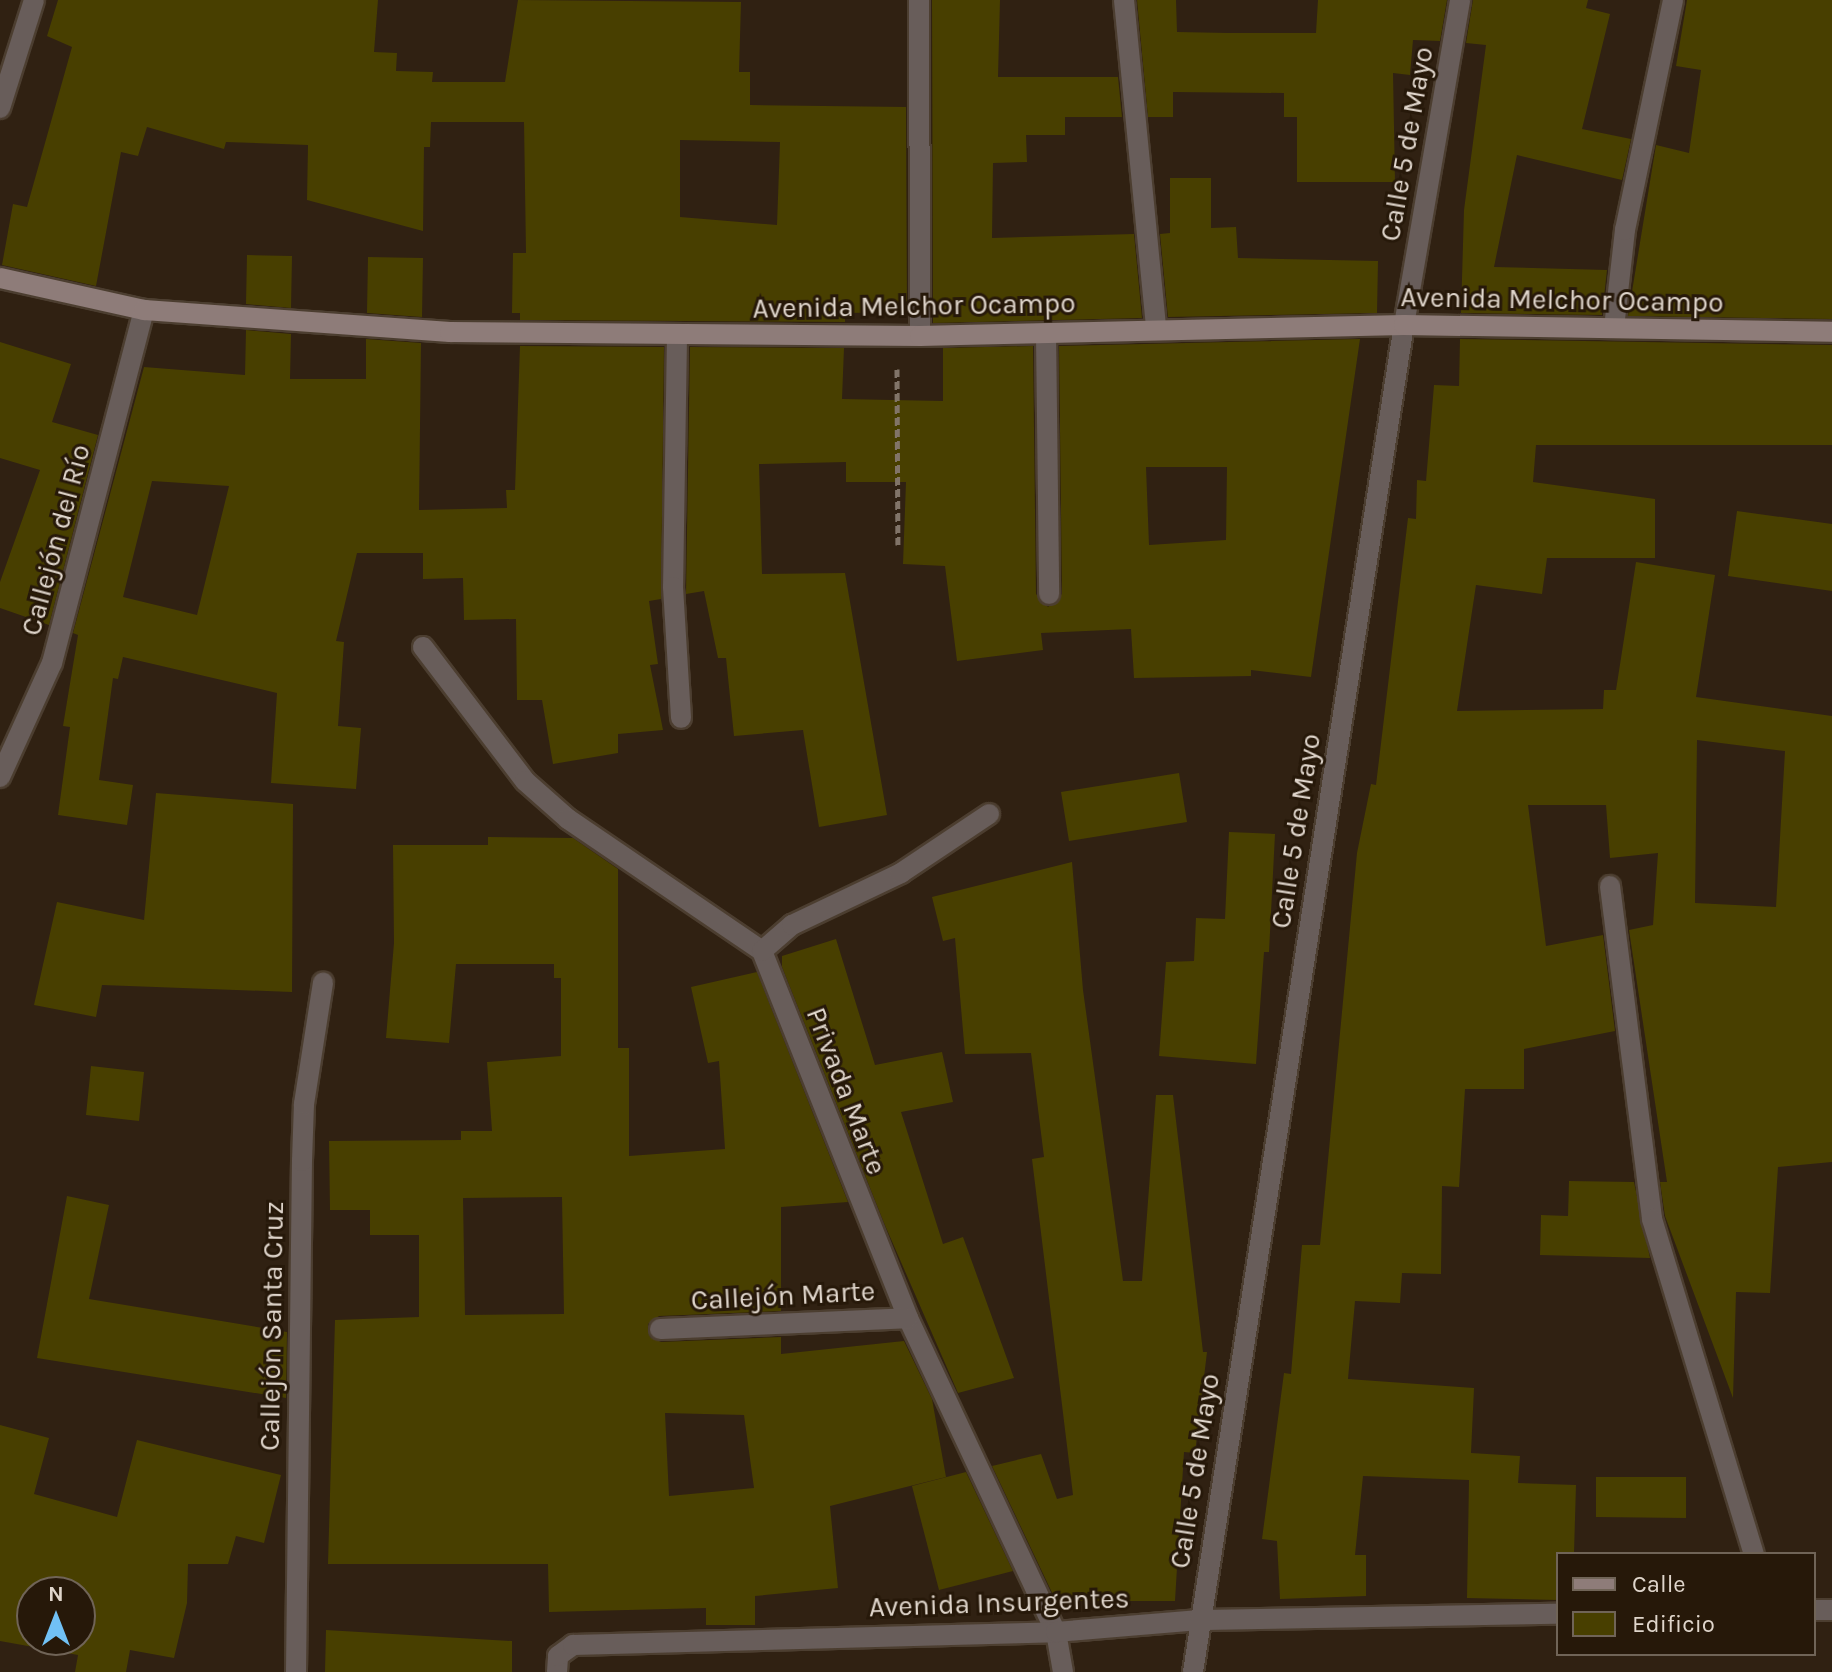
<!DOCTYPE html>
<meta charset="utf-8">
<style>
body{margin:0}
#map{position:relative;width:1832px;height:1672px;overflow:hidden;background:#302112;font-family:Karla,sans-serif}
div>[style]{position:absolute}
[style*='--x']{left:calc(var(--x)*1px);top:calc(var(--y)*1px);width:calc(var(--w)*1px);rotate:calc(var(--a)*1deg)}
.building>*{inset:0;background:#483f00}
.path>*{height:5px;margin-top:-2.5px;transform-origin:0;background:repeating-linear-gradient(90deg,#817468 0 8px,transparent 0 12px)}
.roads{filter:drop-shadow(2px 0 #4c3e30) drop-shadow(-2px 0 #4c3e30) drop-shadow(0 2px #4c3e30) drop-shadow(0 -2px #4c3e30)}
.street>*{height:20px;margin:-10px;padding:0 10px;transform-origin:10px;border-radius:10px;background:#685d5a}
.secondary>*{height:20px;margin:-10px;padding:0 10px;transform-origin:10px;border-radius:10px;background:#8e7c79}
span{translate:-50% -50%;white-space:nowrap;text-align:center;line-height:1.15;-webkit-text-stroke:6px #261809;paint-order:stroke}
.street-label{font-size:28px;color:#dfd5cb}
.legend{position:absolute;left:1556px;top:1552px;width:260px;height:104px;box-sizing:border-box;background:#261809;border:2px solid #706457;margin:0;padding:10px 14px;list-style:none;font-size:24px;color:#dfd5cb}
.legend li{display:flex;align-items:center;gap:16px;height:40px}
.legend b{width:40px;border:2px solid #706457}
.north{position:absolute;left:16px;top:1576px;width:80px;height:80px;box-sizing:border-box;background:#261809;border:2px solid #706457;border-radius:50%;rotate:0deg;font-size:22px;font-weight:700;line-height:32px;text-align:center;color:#dfd5cb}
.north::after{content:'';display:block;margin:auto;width:28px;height:36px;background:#71c1f5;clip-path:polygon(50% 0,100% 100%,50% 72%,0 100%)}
</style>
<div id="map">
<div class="building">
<i style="clip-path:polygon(evenodd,58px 0,378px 0,374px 52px,397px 53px,396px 71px,433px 72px,432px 82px,505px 82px,518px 0,741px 2px,739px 72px,750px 72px,750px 105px,906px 107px,907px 312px,845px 313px,845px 322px,520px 320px,520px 313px,512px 313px,513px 253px,526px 253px,524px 122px,431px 122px,430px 147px,424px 147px,423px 231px,307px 200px,308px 145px,226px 142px,224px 149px,147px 127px,138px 156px,121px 152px,96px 286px,2px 265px,13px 204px,27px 207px,72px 47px,47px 36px,58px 0,680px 140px,780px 142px,777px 225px,680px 217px,680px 140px)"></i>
<i style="clip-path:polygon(932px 0,1000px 0,998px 77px,1118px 77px,1122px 117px,1065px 117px,1065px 135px,1026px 135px,1027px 162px,993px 163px,992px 238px,1134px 234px,1142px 318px,933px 323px)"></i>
<i style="clip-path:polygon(1137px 0,1176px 0,1177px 32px,1228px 33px,1316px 33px,1318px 0,1447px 0,1440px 41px,1413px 40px,1410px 75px,1393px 73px,1395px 182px,1297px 182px,1297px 117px,1284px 117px,1284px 93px,1173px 92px,1173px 117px,1148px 117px)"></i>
<i style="clip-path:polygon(1473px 0,1588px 0,1586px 8px,1610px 14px,1582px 129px,1631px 139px,1622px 180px,1517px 155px,1494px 267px,1607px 270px,1602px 315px,1461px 313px,1464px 210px,1486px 45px,1466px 43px)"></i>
<i style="clip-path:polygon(1687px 0,1832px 0,1832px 319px,1628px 316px,1656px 145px,1689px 153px,1701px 70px,1676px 66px)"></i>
<i style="clip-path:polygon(1170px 178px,1211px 178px,1211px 228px,1236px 227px,1238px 258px,1378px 261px,1377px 313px,1168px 317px,1160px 234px,1170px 233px)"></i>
<i style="clip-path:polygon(247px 255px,292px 256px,291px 308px,246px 304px)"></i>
<i style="clip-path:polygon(368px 257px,423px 258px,422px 317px,367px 313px)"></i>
<i style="clip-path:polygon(evenodd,246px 330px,291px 334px,290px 379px,366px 379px,366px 339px,421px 343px,419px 510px,507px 508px,506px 490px,515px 490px,520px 346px,664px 347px,661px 599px,649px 601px,658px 664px,650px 665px,663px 730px,618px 734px,618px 753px,553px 764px,542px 700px,517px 700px,516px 619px,464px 620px,463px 578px,423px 579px,423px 553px,357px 553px,336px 641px,344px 642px,338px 726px,361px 728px,356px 789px,271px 783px,277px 693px,123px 657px,118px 679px,113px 678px,99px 780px,133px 785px,127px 825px,58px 815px,70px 727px,63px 726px,78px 635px,73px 633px,144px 367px,245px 375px,246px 330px,152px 481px,229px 486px,197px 615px,123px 597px,152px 481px)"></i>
<i style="clip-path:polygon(evenodd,1360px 339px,1311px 677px,1251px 670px,1251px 676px,1134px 678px,1131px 629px,1041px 633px,1043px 650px,957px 661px,945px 566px,903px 564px,906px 482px,846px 482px,846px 462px,759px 464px,762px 574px,845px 573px,887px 815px,819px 827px,803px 730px,734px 736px,726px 658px,718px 658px,704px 591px,686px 594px,690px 347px,844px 348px,842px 399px,943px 401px,943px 348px,1033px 346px,1036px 594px,1048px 607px,1062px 594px,1059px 346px,1360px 339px,1146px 467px,1227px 467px,1226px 540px,1149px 545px,1146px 467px)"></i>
<i style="clip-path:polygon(evenodd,1460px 339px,1832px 345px,1832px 445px,1536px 445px,1533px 482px,1655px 499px,1655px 558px,1547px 558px,1542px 594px,1476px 585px,1457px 711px,1603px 709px,1604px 690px,1616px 690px,1636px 562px,1715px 575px,1696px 697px,1832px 716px,1832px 1162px,1778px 1167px,1770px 1293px,1736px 1292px,1733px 1398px,1665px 1216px,1660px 1182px,1667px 1182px,1629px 930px,1653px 925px,1658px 853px,1610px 858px,1606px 805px,1528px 805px,1546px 946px,1603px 935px,1615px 1031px,1524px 1049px,1524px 1089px,1465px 1089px,1459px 1187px,1442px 1186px,1441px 1274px,1402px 1273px,1400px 1303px,1355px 1301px,1348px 1379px,1474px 1388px,1471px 1453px,1520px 1456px,1518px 1483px,1576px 1485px,1574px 1553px,1558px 1552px,1558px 1600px,1467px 1598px,1469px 1480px,1363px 1476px,1355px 1555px,1366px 1555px,1366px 1596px,1280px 1599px,1277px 1541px,1262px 1539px,1284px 1373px,1291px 1374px,1302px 1245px,1320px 1245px,1357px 853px,1371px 784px,1376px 785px,1408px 518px,1416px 519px,1417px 480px,1426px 481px,1434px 385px,1459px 386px,1460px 339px,1697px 740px,1785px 751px,1776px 907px,1695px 903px,1697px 740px)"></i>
<i style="clip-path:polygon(0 342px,71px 364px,52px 422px,98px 435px,49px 625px,0 608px,0 582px,40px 470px,0 458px)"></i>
<i style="clip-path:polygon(1737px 511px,1832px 524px,1832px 591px,1728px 576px)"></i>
<i style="clip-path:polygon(1179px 773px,1187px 822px,1069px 841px,1061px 792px)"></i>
<i style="clip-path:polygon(156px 793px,293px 804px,292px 992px,102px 985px,96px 1017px,34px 1005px,57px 902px,144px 920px)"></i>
<i style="clip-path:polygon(1229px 832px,1275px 834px,1269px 952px,1264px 952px,1256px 1064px,1159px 1056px,1166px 962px,1194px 961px,1196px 918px,1225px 919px)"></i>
<i style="clip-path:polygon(evenodd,488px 837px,573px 838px,618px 869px,618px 1048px,629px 1048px,629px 1156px,725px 1149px,719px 1061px,708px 1063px,691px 987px,757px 972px,848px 1202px,781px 1207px,781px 1311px,659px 1316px,648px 1324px,650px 1337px,661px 1342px,781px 1337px,781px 1354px,904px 1341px,932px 1399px,946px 1477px,830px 1506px,838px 1588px,755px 1596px,755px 1625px,706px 1625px,706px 1608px,549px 1612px,548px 1564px,328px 1564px,335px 1320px,419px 1317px,419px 1235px,370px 1235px,370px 1210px,330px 1210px,329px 1141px,461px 1140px,461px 1131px,492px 1131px,487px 1062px,561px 1056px,561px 978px,554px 978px,554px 964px,456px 964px,449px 1043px,386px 1038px,394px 943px,393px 845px,488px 845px,488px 837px,562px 1197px,564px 1314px,465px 1315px,463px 1198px,562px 1197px,488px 837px,665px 1413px,744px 1415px,754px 1488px,669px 1496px,665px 1413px)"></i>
<i style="clip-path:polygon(1072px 862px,1083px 990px,1123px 1281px,1142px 1281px,1156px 1095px,1173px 1095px,1203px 1352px,1207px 1352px,1195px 1453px,1184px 1452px,1175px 1601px,1056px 1601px,992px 1466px,1041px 1454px,1057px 1499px,1073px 1495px,1032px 1159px,1044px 1157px,1031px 1053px,965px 1054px,955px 938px,943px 941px,932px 897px)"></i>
<i style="clip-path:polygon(836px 939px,875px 1065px,942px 1052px,953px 1102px,901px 1112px,943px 1244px,963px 1237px,1014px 1378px,958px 1393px,884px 1223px,782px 967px,782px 956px)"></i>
<i style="clip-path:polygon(91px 1066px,144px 1072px,139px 1121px,86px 1115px)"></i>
<i style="clip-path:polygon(1569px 1181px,1634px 1182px,1650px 1258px,1540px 1255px,1541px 1215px,1568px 1216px)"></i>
<i style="clip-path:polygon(67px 1196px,109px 1205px,89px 1299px,287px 1332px,286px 1398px,37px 1358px)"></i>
<i style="clip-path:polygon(evenodd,0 1425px,49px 1438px,34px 1494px,117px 1517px,137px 1440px,281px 1475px,264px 1543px,236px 1536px,228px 1564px,188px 1564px,187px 1603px,174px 1658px,130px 1650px,126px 1672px,75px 1672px,78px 1655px,0 1641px,0 1425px,32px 1592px,80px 1592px,80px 1640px,32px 1640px,32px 1592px)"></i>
<i style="clip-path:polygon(966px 1472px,1013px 1571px,939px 1590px,912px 1486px)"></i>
<i style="clip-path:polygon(1596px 1477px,1686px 1477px,1686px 1518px,1596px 1517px)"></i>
<i style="clip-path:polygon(326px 1630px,512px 1641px,512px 1672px,325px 1672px)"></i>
</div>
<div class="path">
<i style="--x:897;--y:369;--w:176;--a:89.7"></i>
</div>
<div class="roads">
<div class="street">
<i style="--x:919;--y:0;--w:336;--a:89.8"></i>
<i style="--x:1124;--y:0;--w:331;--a:84.4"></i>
<i style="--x:0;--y:108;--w:113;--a:-72.5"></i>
<i style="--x:1614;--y:328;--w:99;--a:-83.6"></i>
<i style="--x:1625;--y:230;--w:235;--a:-78.2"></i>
<i style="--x:1046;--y:333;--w:261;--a:89.3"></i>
<i style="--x:677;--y:336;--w:251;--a:90.9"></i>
<i style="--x:673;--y:587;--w:131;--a:86.5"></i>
<i style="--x:423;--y:647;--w:168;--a:52.7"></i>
<i style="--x:525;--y:781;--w:57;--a:41.5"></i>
<i style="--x:568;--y:819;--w:235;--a:34.2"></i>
<i style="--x:762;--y:951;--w:395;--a:68.3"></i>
<i style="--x:908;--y:1318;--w:347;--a:64.8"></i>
<i style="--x:1056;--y:1632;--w:41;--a:80.1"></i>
<i style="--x:0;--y:777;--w:125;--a:-65.5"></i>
<i style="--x:52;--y:663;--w:365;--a:-75.4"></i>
<i style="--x:1610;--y:886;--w:336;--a:82.8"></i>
<i style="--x:1652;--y:1219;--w:350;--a:73.1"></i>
<i style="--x:762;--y:951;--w:40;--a:-41"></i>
<i style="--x:792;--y:925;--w:121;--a:-25.5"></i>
<i style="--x:901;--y:873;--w:106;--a:-33.8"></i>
<i style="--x:660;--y:1329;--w:248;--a:-2.5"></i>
<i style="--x:1814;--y:1610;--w:18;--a:0"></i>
<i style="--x:296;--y:1672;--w:511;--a:-89.33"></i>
<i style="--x:302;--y:1161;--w:57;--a:-88"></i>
<i style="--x:304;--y:1104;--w:123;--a:-81.1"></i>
<i style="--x:557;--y:1672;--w:16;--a:-86"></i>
<i style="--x:558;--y:1656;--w:19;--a:-36"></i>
<i style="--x:573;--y:1645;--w:483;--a:-1.5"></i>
<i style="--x:1056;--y:1632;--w:144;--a:-4.8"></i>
<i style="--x:1200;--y:1620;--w:358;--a:-1"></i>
<i style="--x:1193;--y:1672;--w:1363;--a:-81.1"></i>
<i style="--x:1404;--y:325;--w:330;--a:-80.2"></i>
</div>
<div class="secondary">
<i style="--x:0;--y:278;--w:148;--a:12.5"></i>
<i style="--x:144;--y:310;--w:307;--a:4.1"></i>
<i style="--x:450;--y:332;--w:470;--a:0.5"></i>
<i style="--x:920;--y:336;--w:484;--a:-1.3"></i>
<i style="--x:1404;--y:325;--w:428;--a:0.9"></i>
</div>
</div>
<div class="street-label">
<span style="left:1407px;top:144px;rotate:-80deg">Calle 5 de Mayo</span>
<span style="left:1562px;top:300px;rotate:1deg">Avenida Melchor Ocampo</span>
<span style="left:914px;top:306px;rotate:-1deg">Avenida Melchor Ocampo</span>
<span style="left:56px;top:540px;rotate:-75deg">Callejón del Río</span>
<span style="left:1296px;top:831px;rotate:-81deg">Calle 5 de Mayo</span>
<span style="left:846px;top:1091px;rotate:69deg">Privada Marte</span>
<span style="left:783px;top:1296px;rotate:-3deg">Callejón Marte</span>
<span style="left:272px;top:1326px;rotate:-89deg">Callejón Santa Cruz</span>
<span style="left:1195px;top:1471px;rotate:-81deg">Calle 5 de Mayo</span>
<span style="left:999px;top:1603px;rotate:-2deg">Avenida Insurgentes</span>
</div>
<ul class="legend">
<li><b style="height:10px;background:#8e7c79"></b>Calle</li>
<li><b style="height:22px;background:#483f00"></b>Edificio</li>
</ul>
<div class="north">N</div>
</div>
